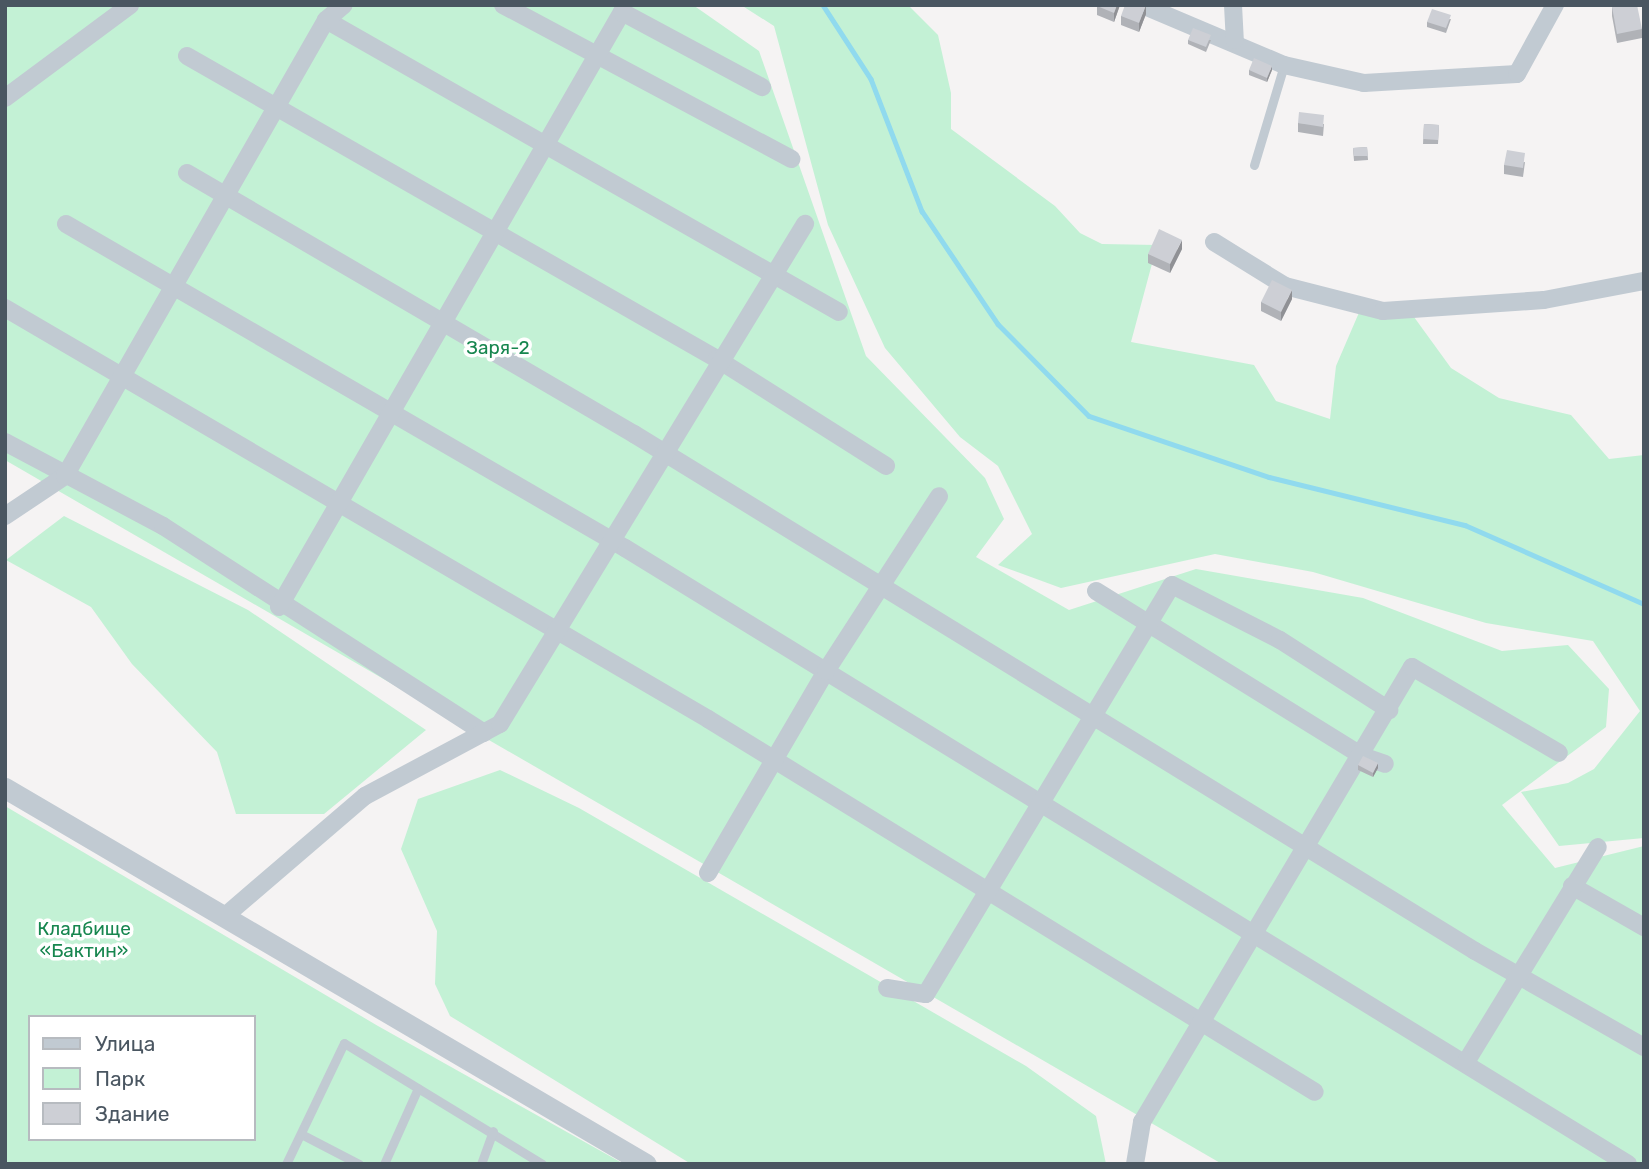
<!DOCTYPE html>
<meta charset="utf-8">
<style>
body{margin:0}
#map{position:relative;width:1649px;height:1169px;overflow:hidden;background:#f5f3f3;font-family:Rubik,sans-serif}
div>[style]{position:absolute}
[style*='--x']{left:calc(var(--x)*1px);top:calc(var(--y)*1px);width:calc(var(--w)*1px);rotate:calc(var(--a)*1deg)}
.green>*{inset:0;background:#c3f1d5}
.stream>*{height:4.5px;margin:-2.25px;padding:0 2.25px;transform-origin:2.25px;border-radius:2.25px;background:#90daee}
.service>*{height:9px;margin:-4.5px;padding:0 4.5px;transform-origin:4.5px;border-radius:4.5px;background:#c1cad2}
.minor>*{height:18px;margin:-9px;padding:0 9px;transform-origin:9px;border-radius:9px;background:#c1cad2}
.tertiary>*{height:21px;margin:-10.5px;padding:0 10.5px;transform-origin:10.5px;border-radius:10.5px;background:#c1cad2}
.wall>*{inset:0;background:#b0b2b7}
.shaded-wall>*{inset:0;background:#909195}
.building>*{inset:0;background:#cdcfd5}
span{translate:-50% -50%;white-space:nowrap;text-align:center;line-height:1.15;-webkit-text-stroke:7px #fff;paint-order:stroke}
.park-label{font-size:19px;color:#17864f}
.frame{position:absolute;inset:0;border:7px solid #4a5661;pointer-events:none}
.legend{position:absolute;left:28px;top:1015px;width:228px;height:126px;box-sizing:border-box;background:#fff;border:2px solid #b7bbc0;margin:0;padding:9px 12px;list-style:none;font-size:21px;color:#4a5661}
.legend li{display:flex;align-items:center;gap:14px;height:35px}
.legend b{width:35px;border:2px solid #b7bbc0}
</style>
<div id="map">
<div class="green">
<i style="clip-path:polygon(5px 5px,693px 5px,759px 51px,866px 356px,985px 478px,1004px 519px,976px 557px,1069px 610px,1196px 569px,1363px 598px,1502px 651px,1568px 645px,1609px 689px,1606px 727px,1502px 805px,1555px 868px,1644px 846px,1644px 1164px,1222px 1164px,5px 460px)"></i>
<i style="clip-path:polygon(741px 5px,908px 5px,938px 35px,951px 93px,951px 129px,1055px 206px,1080px 233px,1102px 244px,1157px 245px,1131px 342px,1254px 365px,1276px 401px,1330px 419px,1336px 366px,1364px 301px,1414px 317px,1451px 368px,1499px 398px,1571px 415px,1609px 459px,1644px 455px,1644px 838px,1559px 846px,1521px 792px,1568px 783px,1594px 769px,1640px 711px,1593px 641px,1486px 623px,1313px 572px,1215px 554px,1061px 588px,998px 565px,1032px 534px,998px 466px,960px 437px,885px 348px,828px 225px,774px 26px)"></i>
<i style="clip-path:polygon(64px 516px,248px 610px,426px 730px,324px 814px,236px 814px,217px 752px,132px 664px,91px 607px,6px 560px)"></i>
<i style="clip-path:polygon(500px 770px,579px 808px,1026px 1066px,1096px 1116px,1106px 1164px,691px 1164px,450px 1016px,435px 984px,437px 931px,401px 849px,418px 799px)"></i>
<i style="clip-path:polygon(evenodd,5px 806px,378px 1026px,624px 1164px,5px 1164px,5px 806px,30px 1017px,254px 1017px,254px 1139px,30px 1139px,30px 1017px)"></i>
</div>
<div class="stream">
<i style="--x:823;--y:5;--w:88;--a:57"></i>
<i style="--x:871;--y:79;--w:142;--a:68.9"></i>
<i style="--x:922;--y:211;--w:136;--a:56.1"></i>
<i style="--x:998;--y:324;--w:129;--a:45.3"></i>
<i style="--x:1089;--y:416;--w:190;--a:18.7"></i>
<i style="--x:1269;--y:477;--w:202;--a:13.8"></i>
<i style="--x:1465;--y:525;--w:196;--a:23.8"></i>
</div>
<div class="service">
<i style="--x:1254;--y:165;--w:104;--a:-73.3"></i>
<i style="--x:303;--y:1135;--w:63;--a:27.4"></i>
<i style="--x:286;--y:1164;--w:134;--a:-64.4"></i>
<i style="--x:344;--y:1043;--w:232;--a:31.4"></i>
<i style="--x:384;--y:1164;--w:83;--a:-65.9"></i>
<i style="--x:481;--y:1164;--w:35;--a:-70"></i>
</div>
<div class="minor">
<i style="--x:503;--y:5;--w:327;--a:28.1"></i>
<i style="--x:1142;--y:5;--w:154;--a:22.9"></i>
<i style="--x:1284;--y:65;--w:82;--a:12.7"></i>
<i style="--x:1364;--y:83;--w:153;--a:-3.4"></i>
<i style="--x:1517;--y:74;--w:79;--a:-61.2"></i>
<i style="--x:1233;--y:5;--w:35;--a:87"></i>
<i style="--x:326;--y:20;--w:590;--a:29.65"></i>
<i style="--x:187;--y:56;--w:610;--a:29.76"></i>
<i style="--x:717;--y:359;--w:200;--a:32.3"></i>
<i style="--x:5;--y:98;--w:156;--a:-36.6"></i>
<i style="--x:187;--y:173;--w:518;--a:30.28"></i>
<i style="--x:634;--y:434;--w:987;--a:31.58"></i>
<i style="--x:1475;--y:951;--w:194;--a:29.6"></i>
<i style="--x:66;--y:224;--w:646;--a:30.1"></i>
<i style="--x:625;--y:548;--w:1177;--a:31.56"></i>
<i style="--x:1214;--y:242;--w:84;--a:31.8"></i>
<i style="--x:1285;--y:286;--w:101;--a:14.3"></i>
<i style="--x:1383;--y:311;--w:161;--a:-3.9"></i>
<i style="--x:1544;--y:300;--w:102;--a:-10.8"></i>
<i style="--x:5;--y:308;--w:814;--a:30.31"></i>
<i style="--x:708;--y:719;--w:712;--a:31.57"></i>
<i style="--x:5;--y:442;--w:179;--a:28"></i>
<i style="--x:163;--y:526;--w:382;--a:32.8"></i>
<i style="--x:5;--y:516;--w:72;--a:-33.7"></i>
<i style="--x:65;--y:476;--w:525;--a:-60.21"></i>
<i style="--x:326;--y:20;--w:23;--a:-40"></i>
<i style="--x:1096;--y:591;--w:313;--a:31.8"></i>
<i style="--x:1362;--y:756;--w:24;--a:19"></i>
<i style="--x:279;--y:607;--w:687;--a:-60.04"></i>
<i style="--x:622;--y:12;--w:159;--a:28.2"></i>
<i style="--x:708;--y:873;--w:234;--a:-59.7"></i>
<i style="--x:826;--y:671;--w:208;--a:-57.1"></i>
<i style="--x:1572;--y:886;--w:83;--a:29.7"></i>
<i style="--x:225;--y:916;--w:184;--a:-40.6"></i>
<i style="--x:365;--y:796;--w:153;--a:-28.1"></i>
<i style="--x:500;--y:724;--w:586;--a:-58.62"></i>
<i style="--x:887;--y:988;--w:39;--a:9"></i>
<i style="--x:926;--y:994;--w:477;--a:-59"></i>
<i style="--x:1172;--y:585;--w:121;--a:27"></i>
<i style="--x:1280;--y:640;--w:130;--a:32.7"></i>
<i style="--x:1466;--y:1062;--w:252;--a:-58.5"></i>
<i style="--x:1135;--y:1164;--w:43;--a:-80.5"></i>
<i style="--x:1142;--y:1122;--w:529;--a:-59.31"></i>
<i style="--x:1412;--y:667;--w:170;--a:30.3"></i>
</div>
<div class="tertiary">
<i style="--x:5;--y:788;--w:743;--a:30.4"></i>
</div>
<div class="wall">
<i style="clip-path:polygon(1097px 5px,1120px 5px,1114px 22px,1097px 15px)"></i>
<i style="clip-path:polygon(1612px 7px,1642px 29px,1642px 38px,1617px 43px,1612px 16px)"></i>
<i style="clip-path:polygon(1146px 14px,1139px 32px,1121px 25px,1121px 16px)"></i>
<i style="clip-path:polygon(1451px 19px,1446px 33px,1427px 27px,1427px 22px)"></i>
<i style="clip-path:polygon(1188px 40px,1211px 40px,1206px 52px,1188px 44px)"></i>
<i style="clip-path:polygon(1249px 70px,1272px 70px,1267px 82px,1249px 75px)"></i>
<i style="clip-path:polygon(1298px 123px,1324px 124px,1323px 136px,1298px 132px)"></i>
<i style="clip-path:polygon(1424px 124px,1439px 125px,1438px 144px,1423px 144px)"></i>
<i style="clip-path:polygon(1367px 147px,1368px 160px,1354px 161px,1353px 148px)"></i>
<i style="clip-path:polygon(1525px 162px,1523px 177px,1504px 174px,1504px 165px)"></i>
<i style="clip-path:polygon(1182px 249px,1170px 273px,1148px 263px,1148px 254px)"></i>
<i style="clip-path:polygon(1292px 299px,1281px 321px,1261px 311px,1261px 302px)"></i>
<i style="clip-path:polygon(1358px 765px,1378px 768px,1373px 777px,1358px 770px)"></i>
</div>
<div class="shaded-wall">
<i style="clip-path:polygon(1117px 5px,1120px 5px,1114px 22px,1114px 13px)"></i>
<i style="clip-path:polygon(1146px 5px,1146px 14px,1139px 32px,1139px 23px)"></i>
<i style="clip-path:polygon(1272px 66px,1272px 70px,1267px 82px,1267px 78px)"></i>
<i style="clip-path:polygon(1182px 240px,1182px 249px,1170px 273px,1170px 264px)"></i>
<i style="clip-path:polygon(1292px 290px,1292px 299px,1281px 321px,1281px 312px)"></i>
<i style="clip-path:polygon(1378px 763px,1378px 768px,1373px 777px,1373px 773px)"></i>
</div>
<div class="building">
<i style="clip-path:polygon(1097px 5px,1117px 5px,1114px 13px,1097px 6px)"></i>
<i style="clip-path:polygon(1125px 5px,1146px 5px,1139px 23px,1121px 16px)"></i>
<i style="clip-path:polygon(1620px 5px,1637px 5px,1642px 29px,1617px 34px,1612px 7px)"></i>
<i style="clip-path:polygon(1432px 9px,1451px 15px,1446px 28px,1427px 22px)"></i>
<i style="clip-path:polygon(1193px 28px,1211px 35px,1206px 47px,1188px 40px)"></i>
<i style="clip-path:polygon(1254px 58px,1272px 66px,1267px 78px,1249px 70px)"></i>
<i style="clip-path:polygon(1299px 112px,1324px 115px,1323px 127px,1298px 123px)"></i>
<i style="clip-path:polygon(1424px 124px,1439px 125px,1438px 140px,1423px 139px)"></i>
<i style="clip-path:polygon(1367px 147px,1368px 156px,1354px 156px,1353px 148px)"></i>
<i style="clip-path:polygon(1507px 150px,1525px 153px,1523px 168px,1504px 165px)"></i>
<i style="clip-path:polygon(1159px 229px,1182px 240px,1170px 264px,1148px 254px)"></i>
<i style="clip-path:polygon(1272px 280px,1292px 290px,1281px 312px,1261px 302px)"></i>
<i style="clip-path:polygon(1363px 756px,1378px 763px,1373px 773px,1358px 765px)"></i>
</div>
<div class="park-label">
<span style="left:498px;top:348px">Заря-2</span>
<span style="left:84px;top:940px">Кладбище<br>«Бактин»</span>
</div>
<div class="frame"></div>
<ul class="legend">
<li><b style="height:9px;background:#c1cad2"></b>Улица</li>
<li><b style="height:19px;background:#c3f1d5"></b>Парк</li>
<li><b style="height:19px;background:#cdcfd5"></b>Здание</li>
</ul>
</div>
